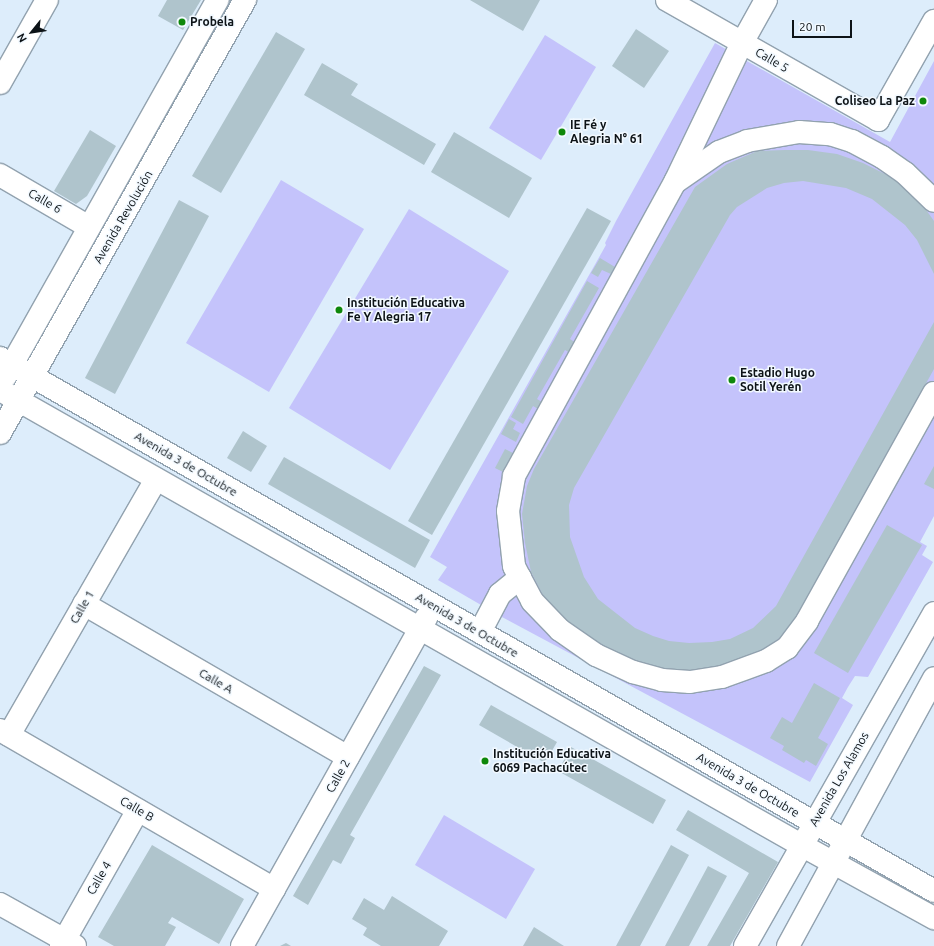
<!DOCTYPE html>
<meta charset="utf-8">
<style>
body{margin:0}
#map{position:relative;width:934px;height:946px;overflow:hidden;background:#ddedfb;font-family:Ubuntu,sans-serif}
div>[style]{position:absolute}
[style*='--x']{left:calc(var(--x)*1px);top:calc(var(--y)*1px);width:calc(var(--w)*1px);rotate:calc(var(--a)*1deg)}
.green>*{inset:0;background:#c4c3fb}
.building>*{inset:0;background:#afc4cc}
.roads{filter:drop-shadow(1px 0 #92a2af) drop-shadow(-1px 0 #92a2af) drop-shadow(0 1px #92a2af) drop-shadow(0 -1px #92a2af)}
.minor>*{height:22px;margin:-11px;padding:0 11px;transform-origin:11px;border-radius:11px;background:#fff}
.dots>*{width:11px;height:11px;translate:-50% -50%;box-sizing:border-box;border:2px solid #f2f9ff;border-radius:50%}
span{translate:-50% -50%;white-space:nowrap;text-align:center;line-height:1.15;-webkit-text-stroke:3px #f2f9ff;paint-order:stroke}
.poi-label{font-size:12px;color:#0d1317;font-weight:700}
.left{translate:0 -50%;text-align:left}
.right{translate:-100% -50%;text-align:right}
.street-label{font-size:12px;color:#0d1317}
.north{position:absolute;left:12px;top:12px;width:40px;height:40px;-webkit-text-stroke:3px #f2f9ff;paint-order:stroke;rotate:240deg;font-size:11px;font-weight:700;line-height:16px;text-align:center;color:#0d1317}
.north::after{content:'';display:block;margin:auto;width:14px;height:18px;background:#0d1317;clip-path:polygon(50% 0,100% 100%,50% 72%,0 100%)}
.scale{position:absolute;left:792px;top:20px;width:60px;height:18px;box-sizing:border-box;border:2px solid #0d1317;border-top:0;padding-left:5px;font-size:12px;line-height:14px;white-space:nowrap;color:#0d1317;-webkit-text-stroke:3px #f2f9ff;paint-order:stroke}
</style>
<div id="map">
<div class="green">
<i style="clip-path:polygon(545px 35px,596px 67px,541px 160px,489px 128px)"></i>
<i style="clip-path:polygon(715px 43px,890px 142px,934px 61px,934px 516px,920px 542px,927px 546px,922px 555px,933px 562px,868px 677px,855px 676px,848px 687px,842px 698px,853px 705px,810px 782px,500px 616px,438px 580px,447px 567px,430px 557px,606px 245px,605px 243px,616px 221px)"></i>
<i style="clip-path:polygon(281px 180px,364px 229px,269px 392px,186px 343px)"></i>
<i style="clip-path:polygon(409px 209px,509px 271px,390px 470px,289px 408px)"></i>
<i style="clip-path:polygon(444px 815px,535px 869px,506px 919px,415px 865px)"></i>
</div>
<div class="building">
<i style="clip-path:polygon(167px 0,201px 0,183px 30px,158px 16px)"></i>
<i style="clip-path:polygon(470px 0,540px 0,523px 31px)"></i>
<i style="clip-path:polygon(636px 29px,669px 51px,644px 88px,612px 66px)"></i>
<i style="clip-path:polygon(276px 32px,305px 49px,221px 193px,192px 176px)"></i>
<i style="clip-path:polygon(322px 63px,358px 84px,351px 95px,436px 144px,424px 165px,304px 95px)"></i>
<i style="clip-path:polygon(90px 130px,116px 146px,87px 196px,76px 204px,54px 191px)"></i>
<i style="clip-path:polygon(454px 132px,532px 178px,509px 218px,431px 172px)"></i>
<i style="clip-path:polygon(785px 150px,808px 150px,837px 154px,863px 163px,895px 179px,922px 204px,934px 221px,934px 274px,917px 240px,905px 225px,872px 199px,846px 188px,803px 181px,784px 183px,767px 188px,737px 207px,730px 215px,574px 488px,569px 505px,570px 537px,584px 577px,598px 599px,635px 628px,653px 636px,669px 641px,689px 643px,712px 642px,730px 639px,753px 628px,776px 606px,934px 322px,934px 369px,796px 619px,785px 634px,753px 658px,698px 674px,662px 671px,614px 656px,564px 622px,546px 601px,531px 572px,525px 543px,522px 514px,527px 486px,534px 469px,695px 187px,727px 164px,757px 151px)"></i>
<i style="clip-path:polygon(179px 200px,209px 216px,115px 394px,85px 378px)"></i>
<i style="clip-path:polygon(587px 208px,611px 221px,432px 535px,408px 521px)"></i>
<i style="clip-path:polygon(600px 258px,615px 267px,611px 274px,602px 270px,598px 277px,591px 273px)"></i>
<i style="clip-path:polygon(587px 281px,599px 288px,570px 339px,576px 343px,570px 353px,565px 350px,537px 399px,542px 402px,538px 409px,533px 406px,523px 424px,511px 417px)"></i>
<i style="clip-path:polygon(509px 419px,516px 423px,513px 429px,520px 433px,516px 442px,501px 434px)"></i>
<i style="clip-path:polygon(243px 431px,267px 446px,251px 472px,227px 458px)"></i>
<i style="clip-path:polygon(505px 449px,515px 454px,505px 473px,495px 468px)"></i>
<i style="clip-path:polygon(284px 457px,430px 540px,415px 568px,268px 484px)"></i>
<i style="clip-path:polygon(934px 466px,934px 489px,924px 484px)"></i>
<i style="clip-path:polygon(887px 525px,922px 545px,848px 673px,814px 653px)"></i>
<i style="clip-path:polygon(424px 666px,441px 675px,350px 835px,355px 838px,341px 864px,333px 860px,308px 905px,293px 896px)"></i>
<i style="clip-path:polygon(814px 683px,840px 698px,818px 738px,828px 744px,816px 766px,806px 760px,804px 763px,782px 750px,784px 746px,770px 738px,782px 717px,792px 723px)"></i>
<i style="clip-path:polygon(491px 705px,557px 742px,545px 763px,479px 725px)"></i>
<i style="clip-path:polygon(571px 747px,666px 800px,653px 824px,558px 771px)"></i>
<i style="clip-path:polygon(688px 810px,778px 862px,730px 946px,707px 946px,749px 873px,676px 830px)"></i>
<i style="clip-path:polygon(152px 845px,244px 899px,219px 944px,172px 917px,168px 923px,176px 927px,165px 946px,114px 946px,98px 937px)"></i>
<i style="clip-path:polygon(671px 845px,689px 855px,640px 946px,616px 946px)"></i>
<i style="clip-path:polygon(708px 866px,727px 876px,689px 946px,665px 946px)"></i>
<i style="clip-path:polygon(392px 896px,448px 931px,439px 946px,381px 946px,363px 935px,367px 928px,352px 919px,364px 898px,384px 910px)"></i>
<i style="clip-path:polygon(534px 927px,564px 946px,523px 946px)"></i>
<i style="clip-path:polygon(286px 943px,291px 946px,280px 946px)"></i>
</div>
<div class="roads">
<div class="minor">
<i style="--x:667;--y:0;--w:243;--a:29.6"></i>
<i style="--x:878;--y:120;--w:114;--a:-60.5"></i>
<i style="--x:0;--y:83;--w:95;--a:-60.5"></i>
<i style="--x:0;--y:175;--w:103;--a:30.3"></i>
<i style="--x:677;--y:181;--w:51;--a:-34.6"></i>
<i style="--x:719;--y:152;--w:30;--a:-21"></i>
<i style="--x:747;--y:141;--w:53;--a:-9.8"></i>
<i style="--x:799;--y:132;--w:31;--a:4"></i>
<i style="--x:830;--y:134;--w:23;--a:18"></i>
<i style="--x:852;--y:141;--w:34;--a:28"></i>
<i style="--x:882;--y:157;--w:28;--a:35"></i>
<i style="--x:905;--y:173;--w:40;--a:44"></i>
<i style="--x:0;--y:358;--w:1075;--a:29.71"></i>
<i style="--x:5;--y:377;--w:433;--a:-60.6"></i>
<i style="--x:0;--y:390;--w:921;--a:29.6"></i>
<i style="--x:801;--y:845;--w:152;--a:28.8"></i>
<i style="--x:0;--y:433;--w:498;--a:-60.5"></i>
<i style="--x:520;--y:578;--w:26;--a:62"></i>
<i style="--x:532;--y:601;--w:40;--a:46"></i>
<i style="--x:560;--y:630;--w:44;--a:34.8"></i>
<i style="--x:596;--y:655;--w:41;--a:24.7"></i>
<i style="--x:633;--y:672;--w:30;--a:15"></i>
<i style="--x:662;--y:680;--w:28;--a:4"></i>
<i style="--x:690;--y:682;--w:32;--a:-9"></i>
<i style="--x:722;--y:677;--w:47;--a:-20"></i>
<i style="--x:766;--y:661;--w:25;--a:-32"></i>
<i style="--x:787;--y:648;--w:34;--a:-53"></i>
<i style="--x:807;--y:621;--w:261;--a:-60.9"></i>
<i style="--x:84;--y:604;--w:305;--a:30.1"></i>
<i style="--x:480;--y:632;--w:43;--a:-62.2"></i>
<i style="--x:500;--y:594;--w:26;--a:-39"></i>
<i style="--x:520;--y:578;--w:13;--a:-117"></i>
<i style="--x:514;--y:566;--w:55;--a:-96.2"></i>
<i style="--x:508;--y:511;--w:36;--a:-80"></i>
<i style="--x:514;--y:476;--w:335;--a:-61.3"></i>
<i style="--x:675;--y:182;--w:154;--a:-64.3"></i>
<i style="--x:742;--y:43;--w:49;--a:-60.8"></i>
<i style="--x:0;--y:730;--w:317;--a:30.1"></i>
<i style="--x:9;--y:735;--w:295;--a:-60.1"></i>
<i style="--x:0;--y:904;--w:86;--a:29.2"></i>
<i style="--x:61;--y:946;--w:156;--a:-60.5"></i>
<i style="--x:242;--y:946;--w:377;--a:-60.7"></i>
<i style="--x:745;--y:946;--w:383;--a:-60.4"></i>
<i style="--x:788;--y:946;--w:305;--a:-61.4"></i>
</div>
</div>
<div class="dots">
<i style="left:182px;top:22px;background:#0e880a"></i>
<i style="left:923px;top:101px;background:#0e880a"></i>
<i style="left:562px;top:132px;background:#0e880a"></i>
<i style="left:339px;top:310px;background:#0e880a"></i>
<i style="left:732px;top:380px;background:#0e880a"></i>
<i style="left:485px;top:761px;background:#0e880a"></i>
</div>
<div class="poi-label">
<span class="left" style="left:190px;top:22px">Probela</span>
<span class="right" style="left:915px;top:101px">Coliseo La Paz</span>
<span class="left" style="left:570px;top:132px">IE Fé y<br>Alegria N° 61</span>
<span class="left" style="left:347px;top:310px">Institución Educativa<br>Fe Y Alegria 17</span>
<span class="left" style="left:740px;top:380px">Estadio Hugo<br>Sotil Yerén</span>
<span class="left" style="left:493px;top:761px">Institución Educativa<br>6069 Pachacútec</span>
</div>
<div class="street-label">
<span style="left:772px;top:60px;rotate:30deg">Calle 5</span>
<span style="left:45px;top:201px;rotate:30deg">Calle 6</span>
<span style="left:123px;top:217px;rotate:-60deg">Avenida Revolución</span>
<span style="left:186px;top:464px;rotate:30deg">Avenida 3 de Octubre</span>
<span style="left:82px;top:607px;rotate:-60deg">Calle 1</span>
<span style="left:467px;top:625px;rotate:30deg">Avenida 3 de Octubre</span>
<span style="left:216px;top:681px;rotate:30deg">Calle A</span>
<span style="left:338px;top:776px;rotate:-61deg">Calle 2</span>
<span style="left:839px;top:779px;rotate:-60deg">Avenida Los Alamos</span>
<span style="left:748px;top:785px;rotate:30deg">Avenida 3 de Octubre</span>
<span style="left:137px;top:809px;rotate:30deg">Calle B</span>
<span style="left:99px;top:878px;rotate:-60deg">Calle 4</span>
</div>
<div class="north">N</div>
<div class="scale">20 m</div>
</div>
